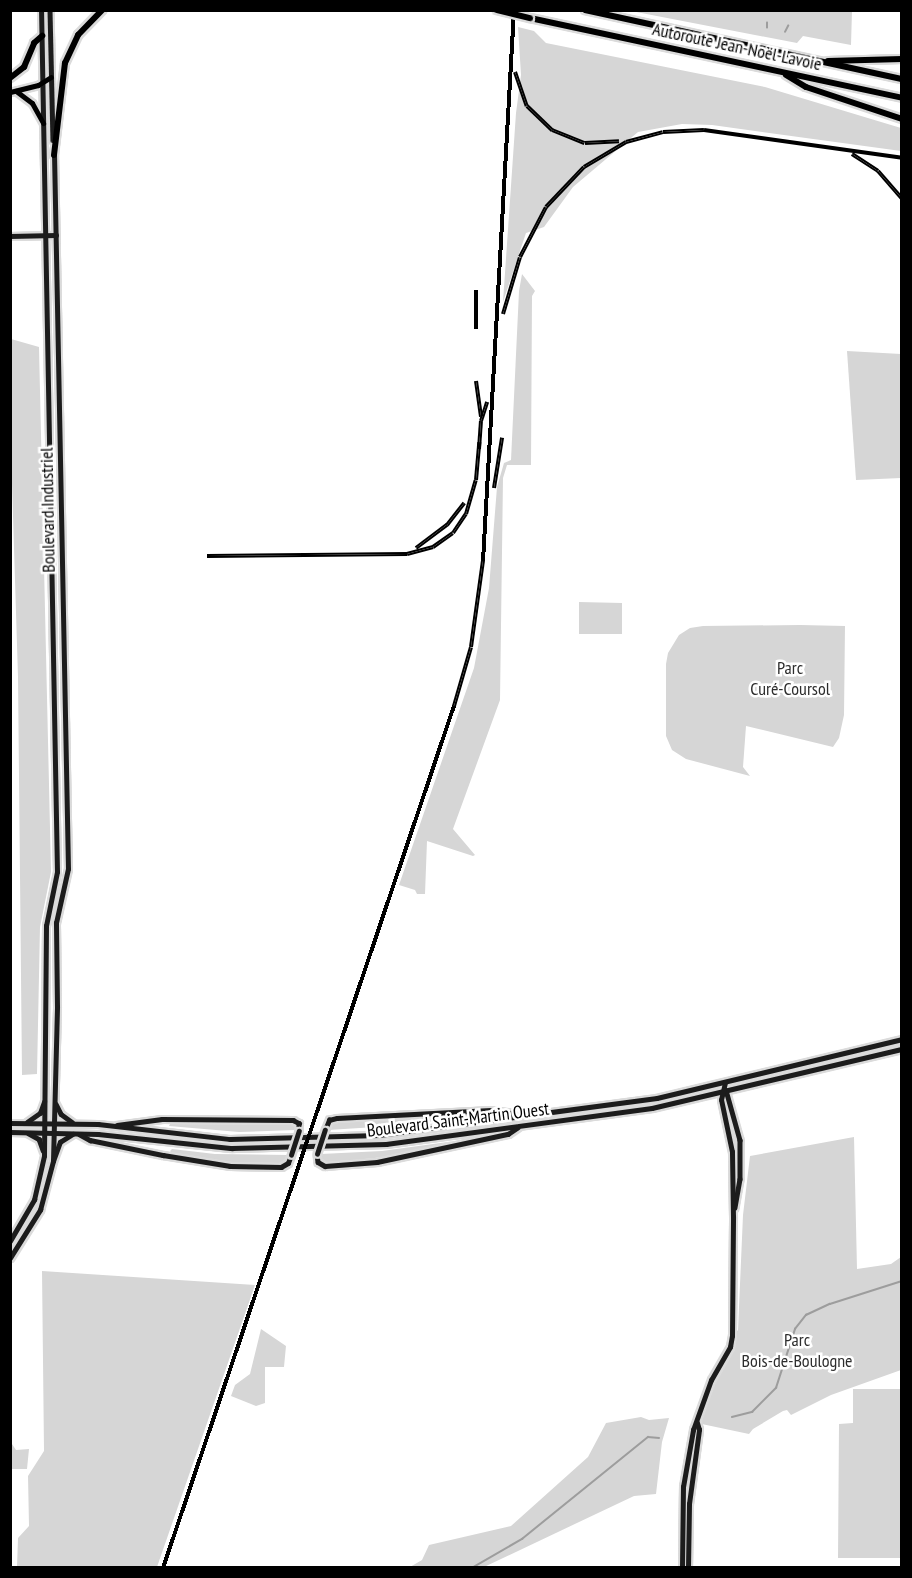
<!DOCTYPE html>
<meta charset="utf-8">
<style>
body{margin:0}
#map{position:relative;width:912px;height:1578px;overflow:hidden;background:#fff;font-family:"PT Sans Narrow",sans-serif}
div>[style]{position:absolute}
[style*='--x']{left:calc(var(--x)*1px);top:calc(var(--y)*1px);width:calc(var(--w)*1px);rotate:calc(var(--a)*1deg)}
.green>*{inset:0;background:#d6d6d6}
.stream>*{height:1.5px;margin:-0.75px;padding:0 0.75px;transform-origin:0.75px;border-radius:0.75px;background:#9d9d9d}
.roads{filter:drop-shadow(2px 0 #dbdbdb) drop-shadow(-2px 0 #dbdbdb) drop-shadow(0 2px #dbdbdb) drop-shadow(0 -2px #dbdbdb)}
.secondary>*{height:4.5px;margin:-2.25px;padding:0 2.25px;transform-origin:2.25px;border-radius:2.25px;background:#1c1c1c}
.primary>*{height:5px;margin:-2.5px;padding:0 2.5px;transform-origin:2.5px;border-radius:2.5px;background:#000}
.highway>*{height:6px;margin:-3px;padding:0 3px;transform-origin:3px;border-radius:3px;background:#000}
.rail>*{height:4px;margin-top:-2px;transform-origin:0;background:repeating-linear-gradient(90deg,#fff 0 4.5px,#000 0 9px);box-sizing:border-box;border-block:2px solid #000}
.bridges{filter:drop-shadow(2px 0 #dbdbdb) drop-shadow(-2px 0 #dbdbdb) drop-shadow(0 2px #dbdbdb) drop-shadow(0 -2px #dbdbdb)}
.secondary-bridge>*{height:4.5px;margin:-2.25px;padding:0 2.25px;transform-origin:2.25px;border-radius:2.25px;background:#1c1c1c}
.highway-bridge>*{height:6px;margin:-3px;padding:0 3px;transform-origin:3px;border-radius:3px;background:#000}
span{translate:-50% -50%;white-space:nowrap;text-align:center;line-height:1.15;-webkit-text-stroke:5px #fff;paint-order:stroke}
.street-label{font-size:18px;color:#000}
.park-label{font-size:18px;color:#2d2d2d}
.frame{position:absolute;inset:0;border:12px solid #000;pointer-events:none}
</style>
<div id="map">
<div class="green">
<i style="clip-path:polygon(631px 11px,852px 11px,851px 45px,803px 36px,797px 43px)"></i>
<i style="clip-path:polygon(518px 27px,534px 31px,546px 43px,765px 87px,901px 128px,901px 151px,712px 125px,682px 124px,638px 132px,573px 187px,544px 227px,526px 233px,503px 302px,516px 113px,521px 75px)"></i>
<i style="clip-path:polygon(522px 274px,535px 291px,532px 296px,531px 465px,507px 465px,503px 478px,500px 700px,453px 829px,475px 855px,473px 856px,427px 841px,425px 894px,417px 894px,415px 890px,399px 885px,474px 668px,489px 588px,497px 487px,504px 463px,511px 460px,519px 291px)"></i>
<i style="clip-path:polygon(11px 339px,39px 347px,51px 872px,40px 927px,37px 1074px,22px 1075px,18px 677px,11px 451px)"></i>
<i style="clip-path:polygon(847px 351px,901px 354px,901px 478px,856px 480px)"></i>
<i style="clip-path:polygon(579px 602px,622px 603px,622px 634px,579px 634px)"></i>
<i style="clip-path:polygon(800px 625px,845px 626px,844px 715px,839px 738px,833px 747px,746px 726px,743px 767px,750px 776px,686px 759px,672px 750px,666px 736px,666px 664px,668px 653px,679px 635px,690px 628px,703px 626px)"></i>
<i style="clip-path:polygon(451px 1116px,451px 1119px,392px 1126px,328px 1130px,331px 1122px,336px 1121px)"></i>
<i style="clip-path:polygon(171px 1122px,292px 1122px,296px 1126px,295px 1130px,239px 1132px,169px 1126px)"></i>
<i style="clip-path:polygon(854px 1137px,857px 1269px,891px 1264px,901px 1257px,901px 1370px,831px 1395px,791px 1415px,787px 1410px,783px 1411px,753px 1429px,749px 1434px,697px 1423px,704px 1397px,725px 1357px,732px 1336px,738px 1330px,743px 1215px,750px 1156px)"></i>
<i style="clip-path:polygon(455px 1141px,384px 1157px,327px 1163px,320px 1157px,321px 1154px,382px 1151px)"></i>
<i style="clip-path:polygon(172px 1149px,215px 1154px,287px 1155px,285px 1161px,279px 1164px,230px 1163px,172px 1154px,170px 1151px)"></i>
<i style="clip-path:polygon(42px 1271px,255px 1285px,157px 1567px,17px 1567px,18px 1538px,29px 1526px,28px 1476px,44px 1451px)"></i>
<i style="clip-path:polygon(261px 1329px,286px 1346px,284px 1367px,265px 1367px,265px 1403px,256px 1406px,231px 1396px,235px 1385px,250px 1374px)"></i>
<i style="clip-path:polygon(853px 1389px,901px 1389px,901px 1558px,838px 1558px,839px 1424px,853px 1423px)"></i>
<i style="clip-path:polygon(641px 1417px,649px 1420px,669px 1418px,662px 1442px,656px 1494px,634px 1496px,484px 1567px,410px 1567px,422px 1560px,429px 1545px,511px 1526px,588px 1457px,606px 1423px)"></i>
<i style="clip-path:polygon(12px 1444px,16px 1450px,29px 1449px,27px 1469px,11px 1469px)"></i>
</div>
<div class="stream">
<i style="--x:767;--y:28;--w:5;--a:-90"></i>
<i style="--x:785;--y:32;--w:7;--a:-63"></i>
<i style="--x:732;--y:1417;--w:21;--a:-14"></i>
<i style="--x:752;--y:1412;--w:34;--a:-45"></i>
<i style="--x:776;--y:1388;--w:62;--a:-72.1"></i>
<i style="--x:795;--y:1329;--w:18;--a:-52"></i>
<i style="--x:806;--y:1315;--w:26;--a:-25"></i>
<i style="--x:830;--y:1304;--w:76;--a:-17.7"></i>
<i style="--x:472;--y:1568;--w:58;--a:-30.1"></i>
<i style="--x:522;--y:1539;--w:162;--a:-39"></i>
<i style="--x:648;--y:1437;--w:11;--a:5"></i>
</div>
<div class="roads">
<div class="secondary">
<i style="--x:50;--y:10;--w:130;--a:88.7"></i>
<i style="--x:10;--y:236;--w:46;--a:-1.2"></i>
<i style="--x:726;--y:1090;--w:52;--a:74.4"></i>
<i style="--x:740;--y:1140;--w:39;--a:90"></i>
<i style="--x:740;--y:1179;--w:29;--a:100"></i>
<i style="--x:56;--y:1104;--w:11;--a:63"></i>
<i style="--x:61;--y:1114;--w:14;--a:36"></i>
<i style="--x:27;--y:1122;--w:16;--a:-35"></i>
<i style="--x:40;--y:1113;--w:12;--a:-70"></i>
<i style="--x:10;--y:1123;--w:88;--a:0.7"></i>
<i style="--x:98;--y:1124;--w:133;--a:6.5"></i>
<i style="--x:230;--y:1139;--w:149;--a:-1.5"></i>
<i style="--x:379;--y:1135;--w:280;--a:-7.6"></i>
<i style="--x:657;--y:1098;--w:252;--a:-13.5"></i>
<i style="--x:117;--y:1125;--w:45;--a:-7.6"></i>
<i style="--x:162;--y:1119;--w:131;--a:0.4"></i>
<i style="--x:293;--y:1120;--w:7;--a:27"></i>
<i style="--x:299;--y:1123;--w:8;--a:90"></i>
<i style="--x:325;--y:1130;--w:11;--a:-68"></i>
<i style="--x:329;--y:1120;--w:8;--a:-14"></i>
<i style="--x:337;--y:1118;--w:154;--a:-3"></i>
<i style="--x:491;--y:1110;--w:17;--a:7"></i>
<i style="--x:508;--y:1112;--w:10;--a:29"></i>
<i style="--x:10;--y:1132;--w:88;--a:1.3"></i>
<i style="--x:98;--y:1134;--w:135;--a:6"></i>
<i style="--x:232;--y:1148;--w:154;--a:-1.5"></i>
<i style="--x:386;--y:1144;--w:268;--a:-7.7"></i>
<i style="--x:652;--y:1108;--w:257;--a:-13.3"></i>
<i style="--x:28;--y:1133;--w:13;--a:29"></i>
<i style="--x:39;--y:1139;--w:12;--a:70"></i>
<i style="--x:79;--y:1134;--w:13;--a:29"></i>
<i style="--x:90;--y:1140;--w:75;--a:11.6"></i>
<i style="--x:163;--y:1155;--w:68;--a:9.3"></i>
<i style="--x:230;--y:1166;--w:51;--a:1.1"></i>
<i style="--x:281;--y:1167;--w:8;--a:-30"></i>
<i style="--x:288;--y:1163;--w:9;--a:-69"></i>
<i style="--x:317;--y:1154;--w:8;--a:83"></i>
<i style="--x:318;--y:1162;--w:8;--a:30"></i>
<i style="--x:325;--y:1166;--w:52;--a:-4.4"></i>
<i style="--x:377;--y:1162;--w:134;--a:-12.1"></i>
<i style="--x:508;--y:1134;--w:11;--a:-34"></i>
<i style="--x:53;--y:1161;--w:20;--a:-70"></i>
<i style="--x:60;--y:1142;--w:15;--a:-32"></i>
<i style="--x:10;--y:1241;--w:48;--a:-59.7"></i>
<i style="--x:34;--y:1200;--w:45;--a:-77.2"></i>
<i style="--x:44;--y:1156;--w:230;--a:-89.5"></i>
<i style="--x:46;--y:926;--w:55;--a:-78.5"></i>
<i style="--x:57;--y:872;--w:862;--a:-91.06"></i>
<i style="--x:10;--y:1258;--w:57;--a:-58"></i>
<i style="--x:40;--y:1210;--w:51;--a:-75.1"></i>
<i style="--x:53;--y:1161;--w:154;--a:-88.5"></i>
<i style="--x:57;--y:1007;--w:84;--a:-90.7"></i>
<i style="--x:56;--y:923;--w:55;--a:-77.5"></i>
<i style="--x:68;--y:869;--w:715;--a:-91.12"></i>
<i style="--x:682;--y:1568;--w:81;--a:-89.3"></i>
<i style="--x:683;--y:1487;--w:58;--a:-80"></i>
<i style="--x:693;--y:1430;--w:53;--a:-70.2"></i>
<i style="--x:711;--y:1380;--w:38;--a:-60"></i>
<i style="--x:730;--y:1347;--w:11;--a:-80"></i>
<i style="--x:732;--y:1336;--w:119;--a:-89.5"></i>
<i style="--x:733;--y:1217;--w:65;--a:-90.9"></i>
<i style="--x:732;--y:1152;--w:53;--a:-101.9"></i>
<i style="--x:721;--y:1100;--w:18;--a:-77"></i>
<i style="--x:688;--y:1568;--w:64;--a:-89.1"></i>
<i style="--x:689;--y:1504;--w:75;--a:-82.3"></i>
<i style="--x:699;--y:1430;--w:7;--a:-106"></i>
</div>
<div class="primary">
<i style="--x:16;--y:91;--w:20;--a:37"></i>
<i style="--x:32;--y:103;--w:23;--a:61"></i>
<i style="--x:10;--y:92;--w:29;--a:-14"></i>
<i style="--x:38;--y:85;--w:15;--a:-32"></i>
</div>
<div class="highway">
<i style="--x:585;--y:10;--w:324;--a:12.3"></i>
<i style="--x:530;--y:18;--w:381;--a:12.1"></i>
<i style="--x:828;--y:61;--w:74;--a:-1.5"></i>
<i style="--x:786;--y:75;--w:23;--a:31"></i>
<i style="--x:806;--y:87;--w:101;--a:18.4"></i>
<i style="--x:10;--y:78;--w:18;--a:-38"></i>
<i style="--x:24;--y:67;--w:26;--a:-67"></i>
<i style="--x:34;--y:43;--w:11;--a:-41"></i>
<i style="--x:54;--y:155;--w:93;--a:-83.2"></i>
<i style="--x:65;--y:63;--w:31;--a:-65"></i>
<i style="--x:78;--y:35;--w:35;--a:-46"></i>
</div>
</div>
<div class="rail">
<i style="--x:515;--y:72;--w:36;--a:71"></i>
<i style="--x:527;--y:106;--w:35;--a:44"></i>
<i style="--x:552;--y:130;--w:35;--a:22"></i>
<i style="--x:585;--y:143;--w:34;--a:-3"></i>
<i style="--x:852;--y:154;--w:31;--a:33"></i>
<i style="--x:878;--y:171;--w:37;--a:49"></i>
<i style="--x:503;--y:314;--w:59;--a:-73.4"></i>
<i style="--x:520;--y:257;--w:56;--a:-62.5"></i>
<i style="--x:546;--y:207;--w:55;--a:-46.5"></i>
<i style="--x:584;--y:167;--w:49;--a:-30.8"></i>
<i style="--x:626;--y:142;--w:38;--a:-15"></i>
<i style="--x:663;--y:132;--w:41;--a:-2.8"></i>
<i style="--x:704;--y:130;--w:200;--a:8"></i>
<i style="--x:476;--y:329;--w:39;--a:-90"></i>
<i style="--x:476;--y:381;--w:36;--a:82"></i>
<i style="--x:479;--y:449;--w:28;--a:-86"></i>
<i style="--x:481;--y:421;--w:20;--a:-72"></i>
<i style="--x:494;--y:488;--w:51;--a:-80.9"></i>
<i style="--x:416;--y:548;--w:39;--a:-37"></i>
<i style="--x:447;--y:525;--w:28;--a:-52"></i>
<i style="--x:207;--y:556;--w:200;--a:-0.6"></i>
<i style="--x:407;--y:554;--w:27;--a:-15"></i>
<i style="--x:433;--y:547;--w:24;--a:-35"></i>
<i style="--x:453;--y:533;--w:23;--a:-56"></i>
<i style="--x:466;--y:514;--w:35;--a:-74"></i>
<i style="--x:476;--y:480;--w:38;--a:-85"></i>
<i style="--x:163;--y:1568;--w:910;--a:-71.35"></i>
<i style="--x:454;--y:706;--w:61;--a:-73.9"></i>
<i style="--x:471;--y:647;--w:87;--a:-82.1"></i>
<i style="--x:483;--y:561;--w:552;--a:-86.78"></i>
</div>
<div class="bridges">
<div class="secondary-bridge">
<i style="--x:317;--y:1154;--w:25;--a:-72"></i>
<i style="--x:291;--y:1155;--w:25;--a:-72"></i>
</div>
<div class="highway-bridge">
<i style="--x:497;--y:10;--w:34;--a:14"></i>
</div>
</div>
<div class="street-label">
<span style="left:737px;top:47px;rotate:12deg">Autoroute Jean-Noël-Lavoie</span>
<span style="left:48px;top:510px;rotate:-91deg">Boulevard Industriel</span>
<span style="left:458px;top:1120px;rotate:-7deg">Boulevard Saint-Martin Ouest</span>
</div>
<div class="park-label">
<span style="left:790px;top:679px">Parc<br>Curé-Coursol</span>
<span style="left:797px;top:1351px">Parc<br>Bois-de-Boulogne</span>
</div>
<div class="frame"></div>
</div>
